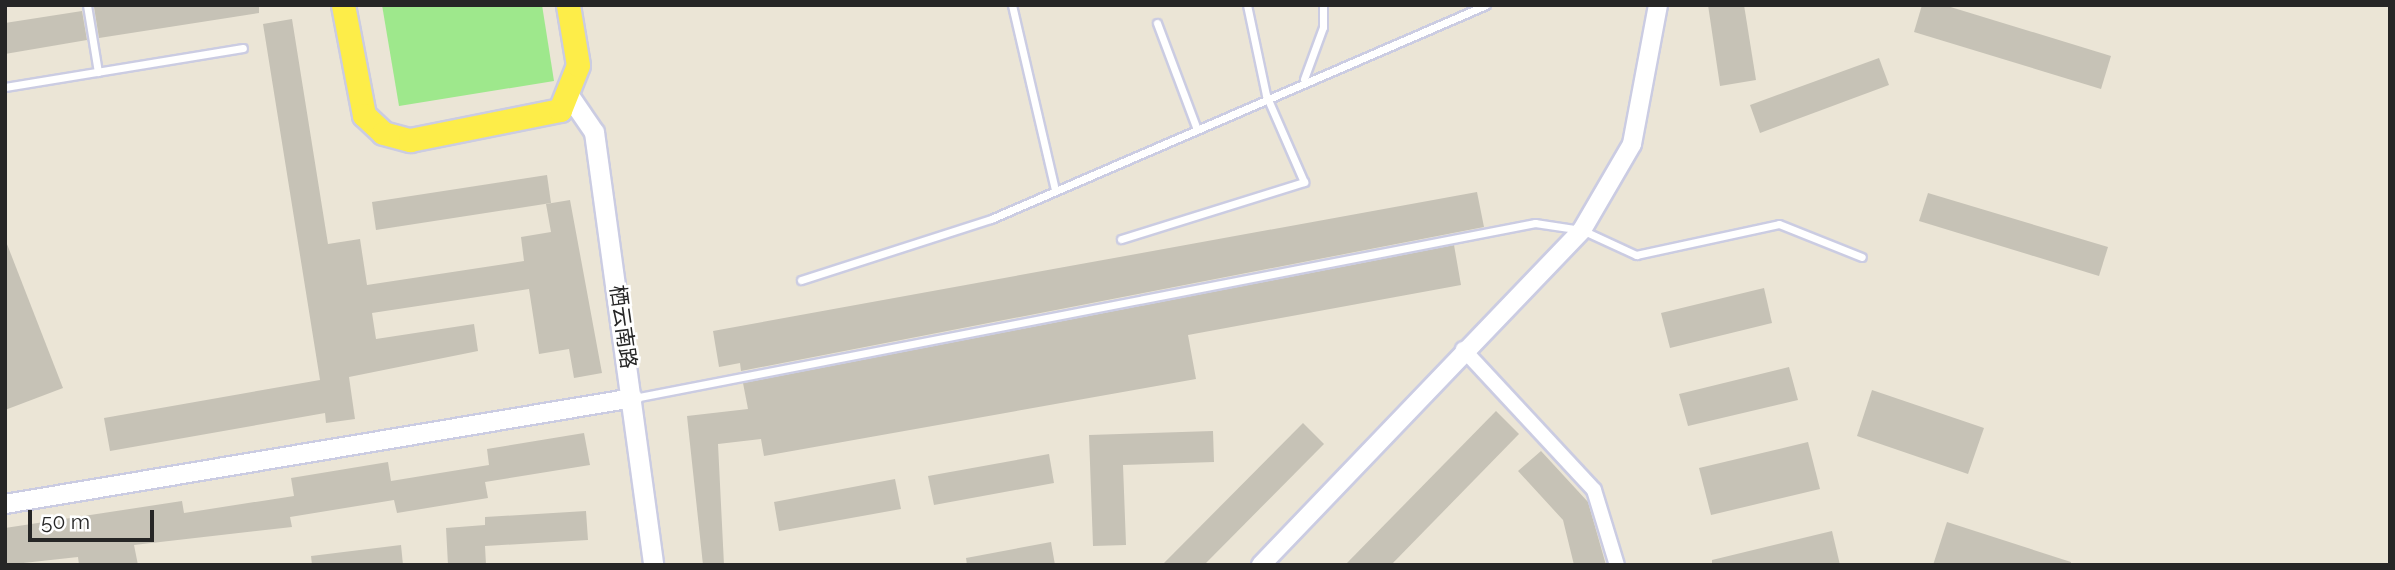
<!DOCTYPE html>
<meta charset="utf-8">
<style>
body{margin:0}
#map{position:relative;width:2395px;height:570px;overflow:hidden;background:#ebe5d6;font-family:Raleway,"Noto Sans SC",sans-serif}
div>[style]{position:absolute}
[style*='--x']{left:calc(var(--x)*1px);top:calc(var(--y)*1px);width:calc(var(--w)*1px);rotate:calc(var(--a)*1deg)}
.green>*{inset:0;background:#9ee88c}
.building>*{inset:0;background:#c6c2b6}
.roads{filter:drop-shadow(2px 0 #cbcce2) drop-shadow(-2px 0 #cbcce2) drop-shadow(0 2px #cbcce2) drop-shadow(0 -2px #cbcce2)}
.service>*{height:7px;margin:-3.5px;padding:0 3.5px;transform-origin:3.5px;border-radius:3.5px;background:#fff}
.minor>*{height:14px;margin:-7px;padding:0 7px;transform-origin:7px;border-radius:7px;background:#fff}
.tertiary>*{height:18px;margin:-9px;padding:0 9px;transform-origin:9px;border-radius:9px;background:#fff}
.secondary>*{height:19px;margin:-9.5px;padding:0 9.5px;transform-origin:9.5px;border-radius:9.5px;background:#fff}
.primary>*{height:23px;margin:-11.5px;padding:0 11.5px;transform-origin:11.5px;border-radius:11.5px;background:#fded49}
span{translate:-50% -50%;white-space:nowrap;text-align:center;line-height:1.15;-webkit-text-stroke:5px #fff;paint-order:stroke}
.street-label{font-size:21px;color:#262626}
.frame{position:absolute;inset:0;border:7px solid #262626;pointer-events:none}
.scale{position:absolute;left:28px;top:510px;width:126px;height:32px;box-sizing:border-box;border:4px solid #262626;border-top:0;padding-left:9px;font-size:21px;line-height:24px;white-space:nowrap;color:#262626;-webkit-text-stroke:5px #fff;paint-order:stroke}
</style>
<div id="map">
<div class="green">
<i style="clip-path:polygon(382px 5px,542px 5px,554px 81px,399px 106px)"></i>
</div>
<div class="building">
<i style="clip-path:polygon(259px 5px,259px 13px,99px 38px,94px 7px)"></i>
<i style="clip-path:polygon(1708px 5px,1744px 5px,1756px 80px,1720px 86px)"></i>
<i style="clip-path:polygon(1922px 5px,1944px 5px,2111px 56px,2101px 89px,1914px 32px)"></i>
<i style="clip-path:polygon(82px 11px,87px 40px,5px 54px,5px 23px)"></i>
<i style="clip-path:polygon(292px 19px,328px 244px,360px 239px,367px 285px,524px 261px,521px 237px,551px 232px,546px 204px,570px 200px,602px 373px,574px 378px,569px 349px,539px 354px,529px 289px,372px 313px,376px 339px,474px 324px,478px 351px,349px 377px,355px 419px,326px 423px,325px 413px,110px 451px,104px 418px,320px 380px,263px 24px)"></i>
<i style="clip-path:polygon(1879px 58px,1889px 85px,1760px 133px,1750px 105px)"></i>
<i style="clip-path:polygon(547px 175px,551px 203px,376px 230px,372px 202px)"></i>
<i style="clip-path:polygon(1477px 192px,1484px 227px,741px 371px,740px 363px,719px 367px,713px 331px)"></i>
<i style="clip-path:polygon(1928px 193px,2108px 247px,2099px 276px,1919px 221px)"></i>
<i style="clip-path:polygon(5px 239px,63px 388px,5px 410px)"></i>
<i style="clip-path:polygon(1454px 245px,1461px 285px,1188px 335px,1196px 379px,764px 456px,761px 439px,718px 444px,724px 565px,703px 565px,687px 416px,748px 409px,743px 383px)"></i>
<i style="clip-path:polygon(1764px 288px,1772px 323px,1670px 348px,1661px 313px)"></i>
<i style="clip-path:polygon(1789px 367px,1798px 400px,1688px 426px,1679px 394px)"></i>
<i style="clip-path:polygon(1872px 390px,1984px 428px,1968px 474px,1857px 436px)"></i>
<i style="clip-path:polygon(1496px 411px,1519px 434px,1391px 565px,1345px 565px)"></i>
<i style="clip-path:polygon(1303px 423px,1324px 444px,1204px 565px,1162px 565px)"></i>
<i style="clip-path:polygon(1213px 431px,1214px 462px,1123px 465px,1126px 545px,1093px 546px,1089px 435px)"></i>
<i style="clip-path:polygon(584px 433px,590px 465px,485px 482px,488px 498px,397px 513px,394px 500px,290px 517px,292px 527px,134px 545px,138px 565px,79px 565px,78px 557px,5px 565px,5px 528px,182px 501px,184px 513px,294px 496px,291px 478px,388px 462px,391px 481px,489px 465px,487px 449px)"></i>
<i style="clip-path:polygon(1808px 442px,1820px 489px,1711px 515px,1699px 468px)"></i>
<i style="clip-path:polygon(1541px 451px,1588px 502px,1606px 565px,1574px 565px,1563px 520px,1518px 471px)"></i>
<i style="clip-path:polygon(1049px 454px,1054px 483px,934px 505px,928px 476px)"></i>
<i style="clip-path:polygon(895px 479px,901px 509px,779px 531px,774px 502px)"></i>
<i style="clip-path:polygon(586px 511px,588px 540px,485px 546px,486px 565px,448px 565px,446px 528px,485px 525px,485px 517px)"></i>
<i style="clip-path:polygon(1947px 522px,2071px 562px,2071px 565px,1933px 565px)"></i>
<i style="clip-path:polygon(1832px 531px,1840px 565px,1712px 565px,1712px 560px)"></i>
<i style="clip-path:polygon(1051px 542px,1055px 565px,967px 565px,966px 558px)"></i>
<i style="clip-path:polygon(401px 545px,403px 565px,312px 565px,311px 556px)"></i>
</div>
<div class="roads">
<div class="service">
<i style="--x:87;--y:5;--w:68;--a:80.7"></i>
<i style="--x:1012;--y:5;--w:190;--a:76.9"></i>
<i style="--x:1157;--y:23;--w:111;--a:69.4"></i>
<i style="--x:1304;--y:79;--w:55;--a:-69.9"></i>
<i style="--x:1323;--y:27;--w:22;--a:-90"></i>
<i style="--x:5;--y:87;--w:241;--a:-9.3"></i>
<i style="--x:1121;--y:239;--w:192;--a:-17.3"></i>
<i style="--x:1304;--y:182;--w:95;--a:-113.6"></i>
<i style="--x:1266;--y:95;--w:92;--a:-101.9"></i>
<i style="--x:801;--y:280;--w:200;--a:-17.8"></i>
<i style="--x:991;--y:219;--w:539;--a:-23.38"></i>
<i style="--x:634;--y:398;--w:918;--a:-10.99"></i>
<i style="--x:1535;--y:223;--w:48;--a:8.5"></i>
<i style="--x:1582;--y:230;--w:60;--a:24.8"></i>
<i style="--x:1636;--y:255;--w:146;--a:-12.2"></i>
<i style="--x:1779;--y:224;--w:89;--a:21.7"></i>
</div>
<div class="minor">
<i style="--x:1463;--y:349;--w:192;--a:47.1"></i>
<i style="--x:1594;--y:490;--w:78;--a:73"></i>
</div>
<div class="tertiary">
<i style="--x:5;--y:504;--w:637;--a:-9.58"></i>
<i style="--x:1261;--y:565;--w:464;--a:-46.2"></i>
<i style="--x:1582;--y:230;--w:99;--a:-59.8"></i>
<i style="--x:1632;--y:144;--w:141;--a:-79.4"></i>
</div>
<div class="secondary">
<i style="--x:570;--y:97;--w:42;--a:55.6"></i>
<i style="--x:594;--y:132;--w:437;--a:82.2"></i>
</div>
<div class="primary">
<i style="--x:343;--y:5;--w:112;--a:79.2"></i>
<i style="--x:364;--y:115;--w:26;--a:43"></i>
<i style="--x:383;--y:133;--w:28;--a:15"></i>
<i style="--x:410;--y:140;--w:153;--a:-11.3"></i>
<i style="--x:560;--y:110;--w:48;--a:-68.2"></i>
<i style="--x:578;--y:65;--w:61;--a:-99.5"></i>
</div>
</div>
<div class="street-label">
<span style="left:623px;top:327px;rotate:82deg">栖云南路</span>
</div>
<div class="frame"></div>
<div class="scale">50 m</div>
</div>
